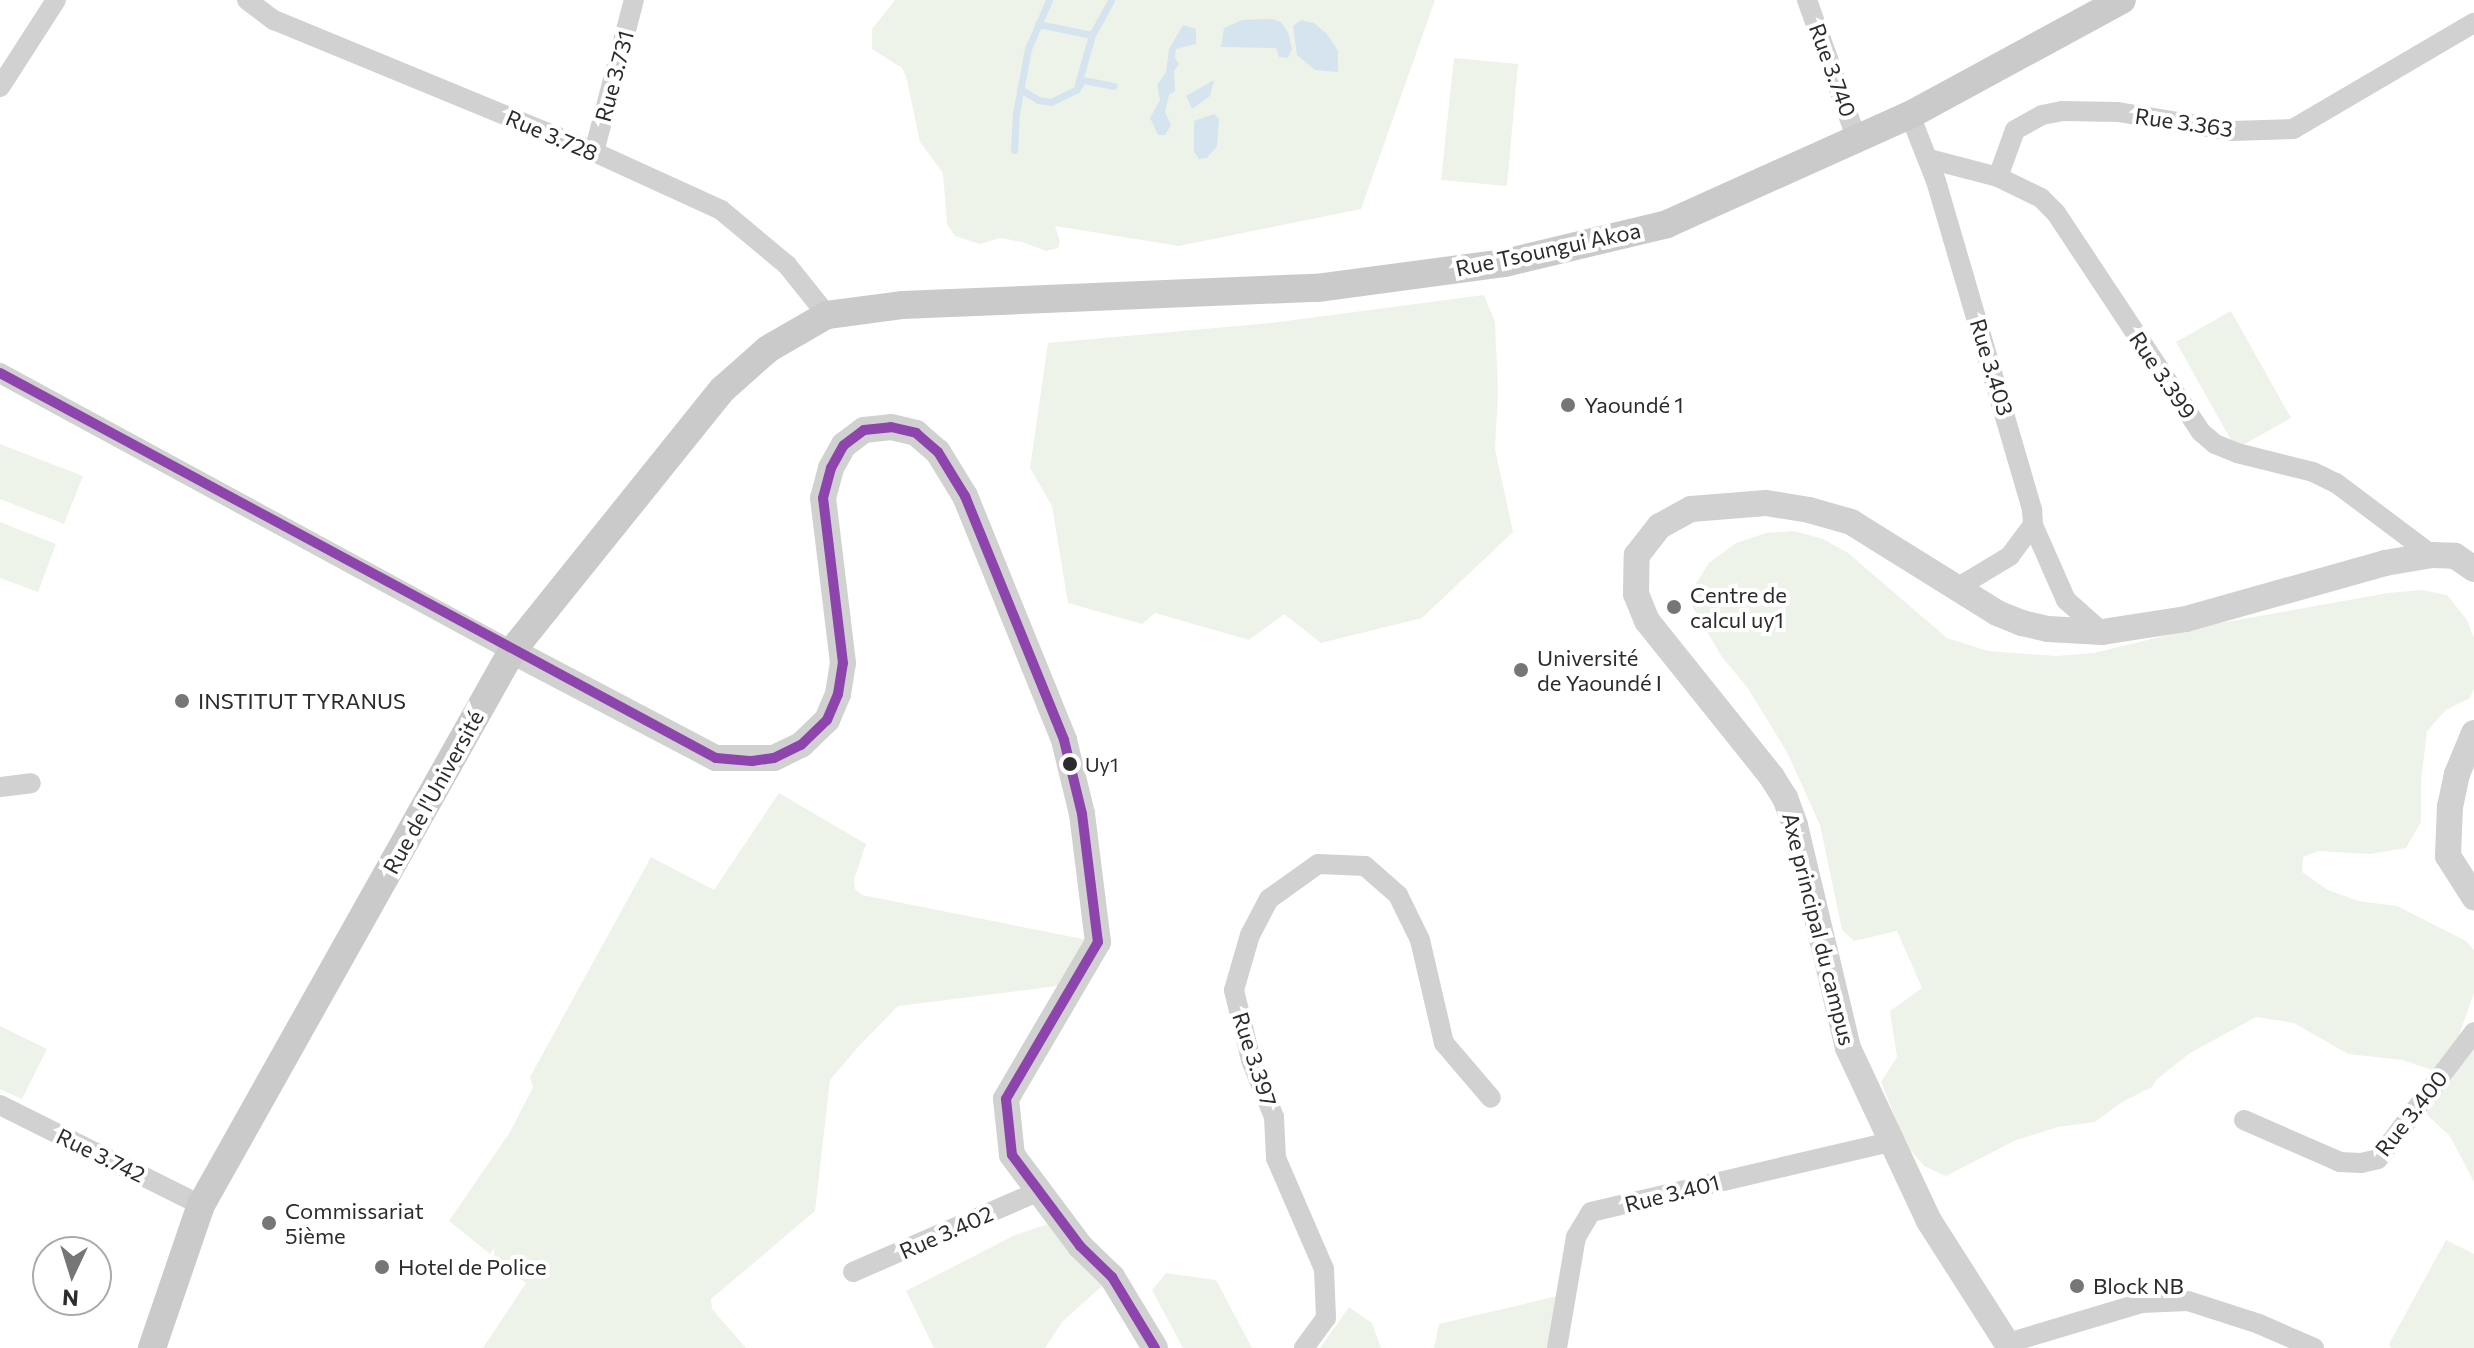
<!DOCTYPE html>
<meta charset="utf-8">
<style>
body{margin:0}
#map{position:relative;width:2474px;height:1348px;overflow:hidden;background:#fff;font-family:Commissioner,sans-serif}
div>[style]{position:absolute}
[style*='--x']{left:calc(var(--x)*1px);top:calc(var(--y)*1px);width:calc(var(--w)*1px);rotate:calc(var(--a)*1deg)}
.green>*{inset:0;background:#eef3ea}
.water>*{inset:0;background:#d6e4f0}
.stream>*{height:7px;margin:-3.5px;padding:0 3.5px;transform-origin:3.5px;border-radius:3.5px;background:#d6e4f0}
.minor>*{height:20px;margin:-10px;padding:0 10px;transform-origin:10px;border-radius:10px;background:#d1d1d1}
.tertiary>*{height:26px;margin:-13px;padding:0 13px;transform-origin:13px;border-radius:13px;background:#d1d1d1}
.secondary>*{height:28px;margin:-14px;padding:0 14px;transform-origin:14px;border-radius:14px;background:#cacaca}
.bus-1>*{height:10px;margin:-5px;padding:0 5px;transform-origin:5px;border-radius:5px;background:#8e44ad}
.dots>*{width:22px;height:22px;translate:-50% -50%;box-sizing:border-box;border:4px solid #fff;border-radius:50%}
span{translate:-50% -50%;white-space:nowrap;text-align:center;line-height:1.15;-webkit-text-stroke:8px #fff;paint-order:stroke}
.bus-label{font-size:20px;color:#2c2c2c}
.left{translate:0 -50%;text-align:left}
.street-label{font-size:22px;color:#2c2c2c}
.poi-label{font-size:22px;color:#2c2c2c}
.north{position:absolute;left:32px;top:1236px;width:80px;height:80px;box-sizing:border-box;background:#fff;border:2px solid #ababab;border-radius:50%;rotate:184deg;font-size:22px;font-weight:700;line-height:32px;text-align:center;color:#2c2c2c}
.north::after{content:'';display:block;margin:auto;width:28px;height:36px;background:#767676;clip-path:polygon(50% 0,100% 100%,50% 72%,0 100%)}
</style>
<div id="map">
<div class="green">
<i style="clip-path:polygon(895px 0,1435px 0,1361px 209px,1179px 246px,1055px 226px,1060px 241px,1058px 248px,1046px 251px,1022px 242px,1000px 238px,980px 244px,955px 236px,947px 224px,943px 173px,920px 142px,906px 76px,902px 68px,872px 49px,872px 29px)"></i>
<i style="clip-path:polygon(1454px 58px,1518px 64px,1507px 186px,1441px 180px)"></i>
<i style="clip-path:polygon(1484px 295px,1495px 322px,1498px 392px,1495px 449px,1513px 532px,1422px 618px,1321px 643px,1284px 614px,1249px 640px,1155px 613px,1142px 624px,1068px 603px,1052px 506px,1030px 468px,1048px 343px,1271px 323px)"></i>
<i style="clip-path:polygon(2231px 311px,2291px 418px,2236px 449px,2176px 342px)"></i>
<i style="clip-path:polygon(0 444px,83px 476px,64px 524px,0 499px)"></i>
<i style="clip-path:polygon(0 522px,56px 544px,38px 592px,0 578px)"></i>
<i style="clip-path:polygon(1794px 531px,1823px 539px,1848px 553px,1947px 638px,1988px 651px,2056px 656px,2094px 653px,2209px 625px,2388px 593px,2422px 590px,2447px 595px,2467px 620px,2474px 638px,2474px 689px,2470px 698px,2446px 710px,2427px 731px,2421px 782px,2421px 822px,2406px 848px,2370px 854px,2318px 851px,2303px 857px,2302px 872px,2328px 890px,2358px 901px,2397px 906px,2466px 941px,2474px 950px,2474px 993px,2458px 1038px,2435px 1071px,2403px 1060px,2348px 1054px,2294px 1023px,2256px 1017px,2190px 1053px,2156px 1080px,2152px 1087px,2122px 1102px,2095px 1122px,2058px 1127px,2016px 1140px,1946px 1176px,1924px 1166px,1906px 1145px,1881px 1082px,1897px 1057px,1890px 1011px,1922px 988px,1897px 931px,1854px 941px,1842px 930px,1820px 825px,1787px 752px,1747px 687px,1722px 657px,1692px 606px,1695px 585px,1709px 563px,1736px 543px,1766px 533px)"></i>
<i style="clip-path:polygon(779px 793px,866px 844px,854px 879px,855px 889px,862px 895px,1098px 942px,1073px 984px,898px 1006px,859px 1046px,830px 1080px,815px 1211px,711px 1299px,712px 1309px,746px 1348px,483px 1348px,526px 1283px,449px 1221px,510px 1132px,533px 1087px,530px 1077px,651px 857px,714px 890px)"></i>
<i style="clip-path:polygon(0 1026px,47px 1049px,22px 1099px,0 1089px)"></i>
<i style="clip-path:polygon(2474px 1032px,2474px 1182px,2450px 1136px,2416px 1105px)"></i>
<i style="clip-path:polygon(1060px 1220px,1112px 1277px,1062px 1322px,1045px 1348px,934px 1348px,906px 1291px,1015px 1235px)"></i>
<i style="clip-path:polygon(2446px 1240px,2474px 1254px,2474px 1348px,2391px 1348px,2389px 1344px)"></i>
<i style="clip-path:polygon(1166px 1273px,1216px 1280px,1252px 1348px,1183px 1348px,1152px 1290px)"></i>
<i style="clip-path:polygon(1566px 1294px,1557px 1348px,1434px 1348px,1439px 1324px)"></i>
<i style="clip-path:polygon(1349px 1307px,1372px 1323px,1381px 1348px,1320px 1348px)"></i>
</div>
<div class="water">
<i style="clip-path:polygon(1272px 19px,1281px 22px,1288px 32px,1292px 49px,1288px 58px,1279px 57px,1276px 48px,1221px 47px,1224px 28px,1242px 20px)"></i>
<i style="clip-path:polygon(1301px 20px,1314px 23px,1327px 34px,1338px 51px,1338px 72px,1315px 70px,1297px 55px,1293px 26px)"></i>
<i style="clip-path:polygon(1183px 25px,1196px 29px,1196px 44px,1176px 49px,1175px 57px,1179px 64px,1174px 71px,1175px 91px,1169px 95px,1165px 112px,1171px 125px,1165px 135px,1158px 135px,1150px 118px,1160px 100px,1157px 85px,1166px 72px,1169px 49px)"></i>
<i style="clip-path:polygon(1214px 80px,1210px 96px,1192px 109px,1186px 96px)"></i>
<i style="clip-path:polygon(1214px 114px,1219px 119px,1217px 146px,1207px 158px,1199px 159px,1194px 152px,1194px 121px)"></i>
</div>
<div class="stream">
<i style="--x:1038;--y:24;--w:55;--a:11.5"></i>
<i style="--x:1078;--y:84;--w:51;--a:-74.1"></i>
<i style="--x:1092;--y:35;--w:39;--a:-61"></i>
<i style="--x:1020;--y:89;--w:21;--a:31"></i>
<i style="--x:1038;--y:100;--w:13;--a:9"></i>
<i style="--x:1051;--y:102;--w:28;--a:-26"></i>
<i style="--x:1076;--y:90;--w:12;--a:-55"></i>
<i style="--x:1083;--y:80;--w:31;--a:11"></i>
<i style="--x:1014;--y:150;--w:37;--a:-87"></i>
<i style="--x:1016;--y:113;--w:65;--a:-79.4"></i>
<i style="--x:1028;--y:49;--w:53;--a:-66.8"></i>
</div>
<div class="minor">
<i style="--x:247;--y:0;--w:34;--a:37"></i>
<i style="--x:274;--y:20;--w:346;--a:22.4"></i>
<i style="--x:594;--y:152;--w:140;--a:24.5"></i>
<i style="--x:721;--y:210;--w:86;--a:39.8"></i>
<i style="--x:787;--y:265;--w:64;--a:51.3"></i>
<i style="--x:1807;--y:0;--w:149;--a:70.3"></i>
<i style="--x:0;--y:87;--w:103;--a:-57.2"></i>
<i style="--x:1910;--y:115;--w:71;--a:68.5"></i>
<i style="--x:1936;--y:181;--w:343;--a:73.7"></i>
<i style="--x:2032;--y:510;--w:15;--a:86"></i>
<i style="--x:2033;--y:525;--w:39;--a:127"></i>
<i style="--x:2010;--y:556;--w:62;--a:148.9"></i>
<i style="--x:594;--y:152;--w:157;--a:-75.3"></i>
<i style="--x:1929;--y:159;--w:71;--a:14.6"></i>
<i style="--x:1998;--y:177;--w:48;--a:26"></i>
<i style="--x:2041;--y:198;--w:21;--a:45"></i>
<i style="--x:2056;--y:213;--w:263;--a:56.5"></i>
<i style="--x:2201;--y:432;--w:18;--a:41"></i>
<i style="--x:2215;--y:444;--w:24;--a:22"></i>
<i style="--x:2237;--y:453;--w:78;--a:14"></i>
<i style="--x:2313;--y:472;--w:25;--a:26"></i>
<i style="--x:2336;--y:483;--w:120;--a:36.9"></i>
<i style="--x:1998;--y:177;--w:50;--a:-70.1"></i>
<i style="--x:2015;--y:130;--w:31;--a:-29"></i>
<i style="--x:2042;--y:115;--w:20;--a:-11"></i>
<i style="--x:2062;--y:111;--w:56;--a:1"></i>
<i style="--x:2118;--y:112;--w:115;--a:9.5"></i>
<i style="--x:2231;--y:131;--w:62;--a:-1.8"></i>
<i style="--x:2293;--y:129;--w:210;--a:-30.4"></i>
<i style="--x:0;--y:373;--w:583;--a:28.5"></i>
<i style="--x:2033;--y:525;--w:82;--a:66.3"></i>
<i style="--x:2066;--y:600;--w:48;--a:41.6"></i>
<i style="--x:0;--y:787;--w:31;--a:-7"></i>
<i style="--x:0;--y:1105;--w:225;--a:26.5"></i>
<i style="--x:2244;--y:1120;--w:105;--a:23.6"></i>
<i style="--x:2340;--y:1162;--w:21;--a:3"></i>
<i style="--x:2361;--y:1163;--w:17;--a:-13"></i>
<i style="--x:2378;--y:1159;--w:159;--a:-52.9"></i>
<i style="--x:853;--y:1272;--w:203;--a:-23.5"></i>
<i style="--x:2008;--y:1343;--w:139;--a:-16.7"></i>
<i style="--x:2141;--y:1303;--w:47;--a:-2.4"></i>
<i style="--x:2188;--y:1301;--w:75;--a:17.9"></i>
<i style="--x:2259;--y:1324;--w:60;--a:23.6"></i>
<i style="--x:1304;--y:1348;--w:37;--a:-54"></i>
<i style="--x:1326;--y:1318;--w:49;--a:-92.3"></i>
<i style="--x:1324;--y:1269;--w:121;--a:-113.4"></i>
<i style="--x:1276;--y:1158;--w:41;--a:-92.8"></i>
<i style="--x:1274;--y:1117;--w:61;--a:-112"></i>
<i style="--x:1251;--y:1060;--w:72;--a:-103.7"></i>
<i style="--x:1234;--y:990;--w:57;--a:-73.8"></i>
<i style="--x:1250;--y:935;--w:41;--a:-62.2"></i>
<i style="--x:1269;--y:899;--w:60;--a:-35.5"></i>
<i style="--x:1318;--y:864;--w:47;--a:2.4"></i>
<i style="--x:1365;--y:866;--w:44;--a:41.3"></i>
<i style="--x:1398;--y:895;--w:50;--a:63.9"></i>
<i style="--x:1420;--y:940;--w:106;--a:76.9"></i>
<i style="--x:1444;--y:1043;--w:72;--a:49.5"></i>
<i style="--x:1557;--y:1348;--w:113;--a:-80.3"></i>
<i style="--x:1576;--y:1237;--w:29;--a:-59"></i>
<i style="--x:1591;--y:1212;--w:307;--a:-13.2"></i>
</div>
<div class="tertiary">
<i style="--x:512;--y:651;--w:230;--a:27.7"></i>
<i style="--x:716;--y:758;--w:58;--a:0"></i>
<i style="--x:774;--y:758;--w:30;--a:-26"></i>
<i style="--x:801;--y:745;--w:36;--a:-44"></i>
<i style="--x:827;--y:720;--w:28;--a:-67"></i>
<i style="--x:838;--y:694;--w:31;--a:-81"></i>
<i style="--x:843;--y:663;--w:166;--a:-96.9"></i>
<i style="--x:823;--y:498;--w:31;--a:-75"></i>
<i style="--x:831;--y:468;--w:26;--a:-61"></i>
<i style="--x:844;--y:445;--w:25;--a:-37"></i>
<i style="--x:864;--y:430;--w:27;--a:-6"></i>
<i style="--x:891;--y:427;--w:26;--a:13"></i>
<i style="--x:916;--y:433;--w:29;--a:41"></i>
<i style="--x:938;--y:452;--w:52;--a:58.5"></i>
<i style="--x:965;--y:496;--w:263;--a:67.9"></i>
<i style="--x:1064;--y:740;--w:76;--a:76.3"></i>
<i style="--x:1082;--y:814;--w:129;--a:82.9"></i>
<i style="--x:1098;--y:942;--w:182;--a:120.4"></i>
<i style="--x:1006;--y:1099;--w:56;--a:83.9"></i>
<i style="--x:1012;--y:1155;--w:114;--a:53.2"></i>
<i style="--x:1080;--y:1246;--w:45;--a:44.1"></i>
<i style="--x:1112;--y:1277;--w:83;--a:58.8"></i>
<i style="--x:2474;--y:733;--w:44;--a:112.5"></i>
<i style="--x:2457;--y:774;--w:33;--a:102"></i>
<i style="--x:2450;--y:806;--w:50;--a:92.3"></i>
<i style="--x:2448;--y:856;--w:49;--a:57.6"></i>
<i style="--x:2010;--y:1348;--w:151;--a:-122.5"></i>
<i style="--x:1929;--y:1221;--w:191;--a:-115.1"></i>
<i style="--x:1848;--y:1048;--w:229;--a:-103.4"></i>
<i style="--x:1795;--y:825;--w:29;--a:-110"></i>
<i style="--x:1785;--y:798;--w:25;--a:-122"></i>
<i style="--x:1772;--y:777;--w:200;--a:-128.7"></i>
<i style="--x:1647;--y:621;--w:29;--a:-112"></i>
<i style="--x:1636;--y:594;--w:39;--a:-89"></i>
<i style="--x:1637;--y:555;--w:37;--a:-52"></i>
<i style="--x:1660;--y:526;--w:35;--a:-29"></i>
<i style="--x:1691;--y:509;--w:75;--a:-4.6"></i>
<i style="--x:1766;--y:503;--w:44;--a:9.2"></i>
<i style="--x:1809;--y:510;--w:44;--a:15.9"></i>
<i style="--x:1851;--y:522;--w:172;--a:31.9"></i>
<i style="--x:1997;--y:613;--w:27;--a:22"></i>
<i style="--x:2022;--y:623;--w:27;--a:13"></i>
<i style="--x:2048;--y:629;--w:54;--a:3.2"></i>
<i style="--x:2102;--y:632;--w:85;--a:-8.8"></i>
<i style="--x:2186;--y:619;--w:207;--a:-15.7"></i>
<i style="--x:2385;--y:563;--w:48;--a:-9.7"></i>
<i style="--x:2432;--y:555;--w:23;--a:2"></i>
<i style="--x:2455;--y:556;--w:23;--a:34"></i>
</div>
<div class="secondary">
<i style="--x:152;--y:1348;--w:151;--a:-71.1"></i>
<i style="--x:201;--y:1205;--w:635;--a:-60.69"></i>
<i style="--x:512;--y:651;--w:336;--a:-51.2"></i>
<i style="--x:723;--y:389;--w:60;--a:-41.6"></i>
<i style="--x:768;--y:349;--w:68;--a:-30"></i>
<i style="--x:827;--y:315;--w:77;--a:-7.5"></i>
<i style="--x:903;--y:305;--w:414;--a:-2.4"></i>
<i style="--x:1317;--y:288;--w:190;--a:-7.6"></i>
<i style="--x:1505;--y:263;--w:167;--a:-13.5"></i>
<i style="--x:1667;--y:224;--w:266;--a:-24.2"></i>
<i style="--x:1910;--y:115;--w:241;--a:-28.5"></i>
</div>
<div class="bus-1">
<i style="--x:0;--y:373;--w:813;--a:28.27"></i>
<i style="--x:716;--y:758;--w:36;--a:5"></i>
<i style="--x:752;--y:761;--w:22;--a:-8"></i>
<i style="--x:774;--y:758;--w:30;--a:-26"></i>
<i style="--x:801;--y:745;--w:36;--a:-44"></i>
<i style="--x:827;--y:720;--w:28;--a:-67"></i>
<i style="--x:838;--y:694;--w:31;--a:-81"></i>
<i style="--x:843;--y:663;--w:166;--a:-96.9"></i>
<i style="--x:823;--y:498;--w:31;--a:-75"></i>
<i style="--x:831;--y:468;--w:26;--a:-61"></i>
<i style="--x:844;--y:445;--w:25;--a:-37"></i>
<i style="--x:864;--y:430;--w:27;--a:-6"></i>
<i style="--x:891;--y:427;--w:26;--a:13"></i>
<i style="--x:916;--y:433;--w:29;--a:41"></i>
<i style="--x:938;--y:452;--w:52;--a:58.5"></i>
<i style="--x:965;--y:496;--w:263;--a:67.9"></i>
<i style="--x:1064;--y:740;--w:76;--a:76.3"></i>
<i style="--x:1082;--y:814;--w:129;--a:82.9"></i>
<i style="--x:1098;--y:942;--w:182;--a:120.4"></i>
<i style="--x:1006;--y:1099;--w:56;--a:83.9"></i>
<i style="--x:1012;--y:1155;--w:114;--a:53.2"></i>
<i style="--x:1080;--y:1246;--w:45;--a:44.1"></i>
<i style="--x:1112;--y:1277;--w:83;--a:58.8"></i>
</div>
<div class="dots">
<i style="left:1568px;top:405px;background:#767676"></i>
<i style="left:1674px;top:607px;background:#767676"></i>
<i style="left:1521px;top:670px;background:#767676"></i>
<i style="left:182px;top:701px;background:#767676"></i>
<i style="left:1070px;top:764px;background:#2c2c2c"></i>
<i style="left:269px;top:1223px;background:#767676"></i>
<i style="left:382px;top:1267px;background:#767676"></i>
<i style="left:2077px;top:1286px;background:#767676"></i>
</div>
<div class="bus-label">
<span class="left" style="left:1085px;top:764px">Uy1</span>
</div>
<div class="street-label">
<span style="left:1833px;top:70px;rotate:70deg">Rue 3.740</span>
<span style="left:614px;top:76px;rotate:-75deg">Rue 3.731</span>
<span style="left:2184px;top:122px;rotate:8deg">Rue 3.363</span>
<span style="left:552px;top:135px;rotate:23deg">Rue 3.728</span>
<span style="left:1548px;top:249px;rotate:-12deg">Rue Tsoungui Akoa</span>
<span style="left:1992px;top:367px;rotate:73deg">Rue 3.403</span>
<span style="left:2163px;top:375px;rotate:56deg">Rue 3.399</span>
<span style="left:433px;top:792px;rotate:-61deg">Rue de l'Université</span>
<span style="left:1819px;top:929px;rotate:76deg">Axe principal du campus</span>
<span style="left:1255px;top:1059px;rotate:72deg">Rue 3.397</span>
<span style="left:2411px;top:1113px;rotate:-52deg">Rue 3.400</span>
<span style="left:101px;top:1155px;rotate:26deg">Rue 3.742</span>
<span style="left:1672px;top:1193px;rotate:-14deg">Rue 3.401</span>
<span style="left:946px;top:1232px;rotate:-24deg">Rue 3.402</span>
</div>
<div class="poi-label">
<span class="left" style="left:1584px;top:405px">Yaoundé 1</span>
<span class="left" style="left:1690px;top:607px">Centre de<br>calcul uy1</span>
<span class="left" style="left:1537px;top:670px">Université<br>de Yaoundé I</span>
<span class="left" style="left:198px;top:701px">INSTITUT TYRANUS</span>
<span class="left" style="left:285px;top:1223px">Commissariat<br>5ième</span>
<span class="left" style="left:398px;top:1267px">Hotel de Police</span>
<span class="left" style="left:2093px;top:1286px">Block NB</span>
</div>
<div class="north">N</div>
</div>
